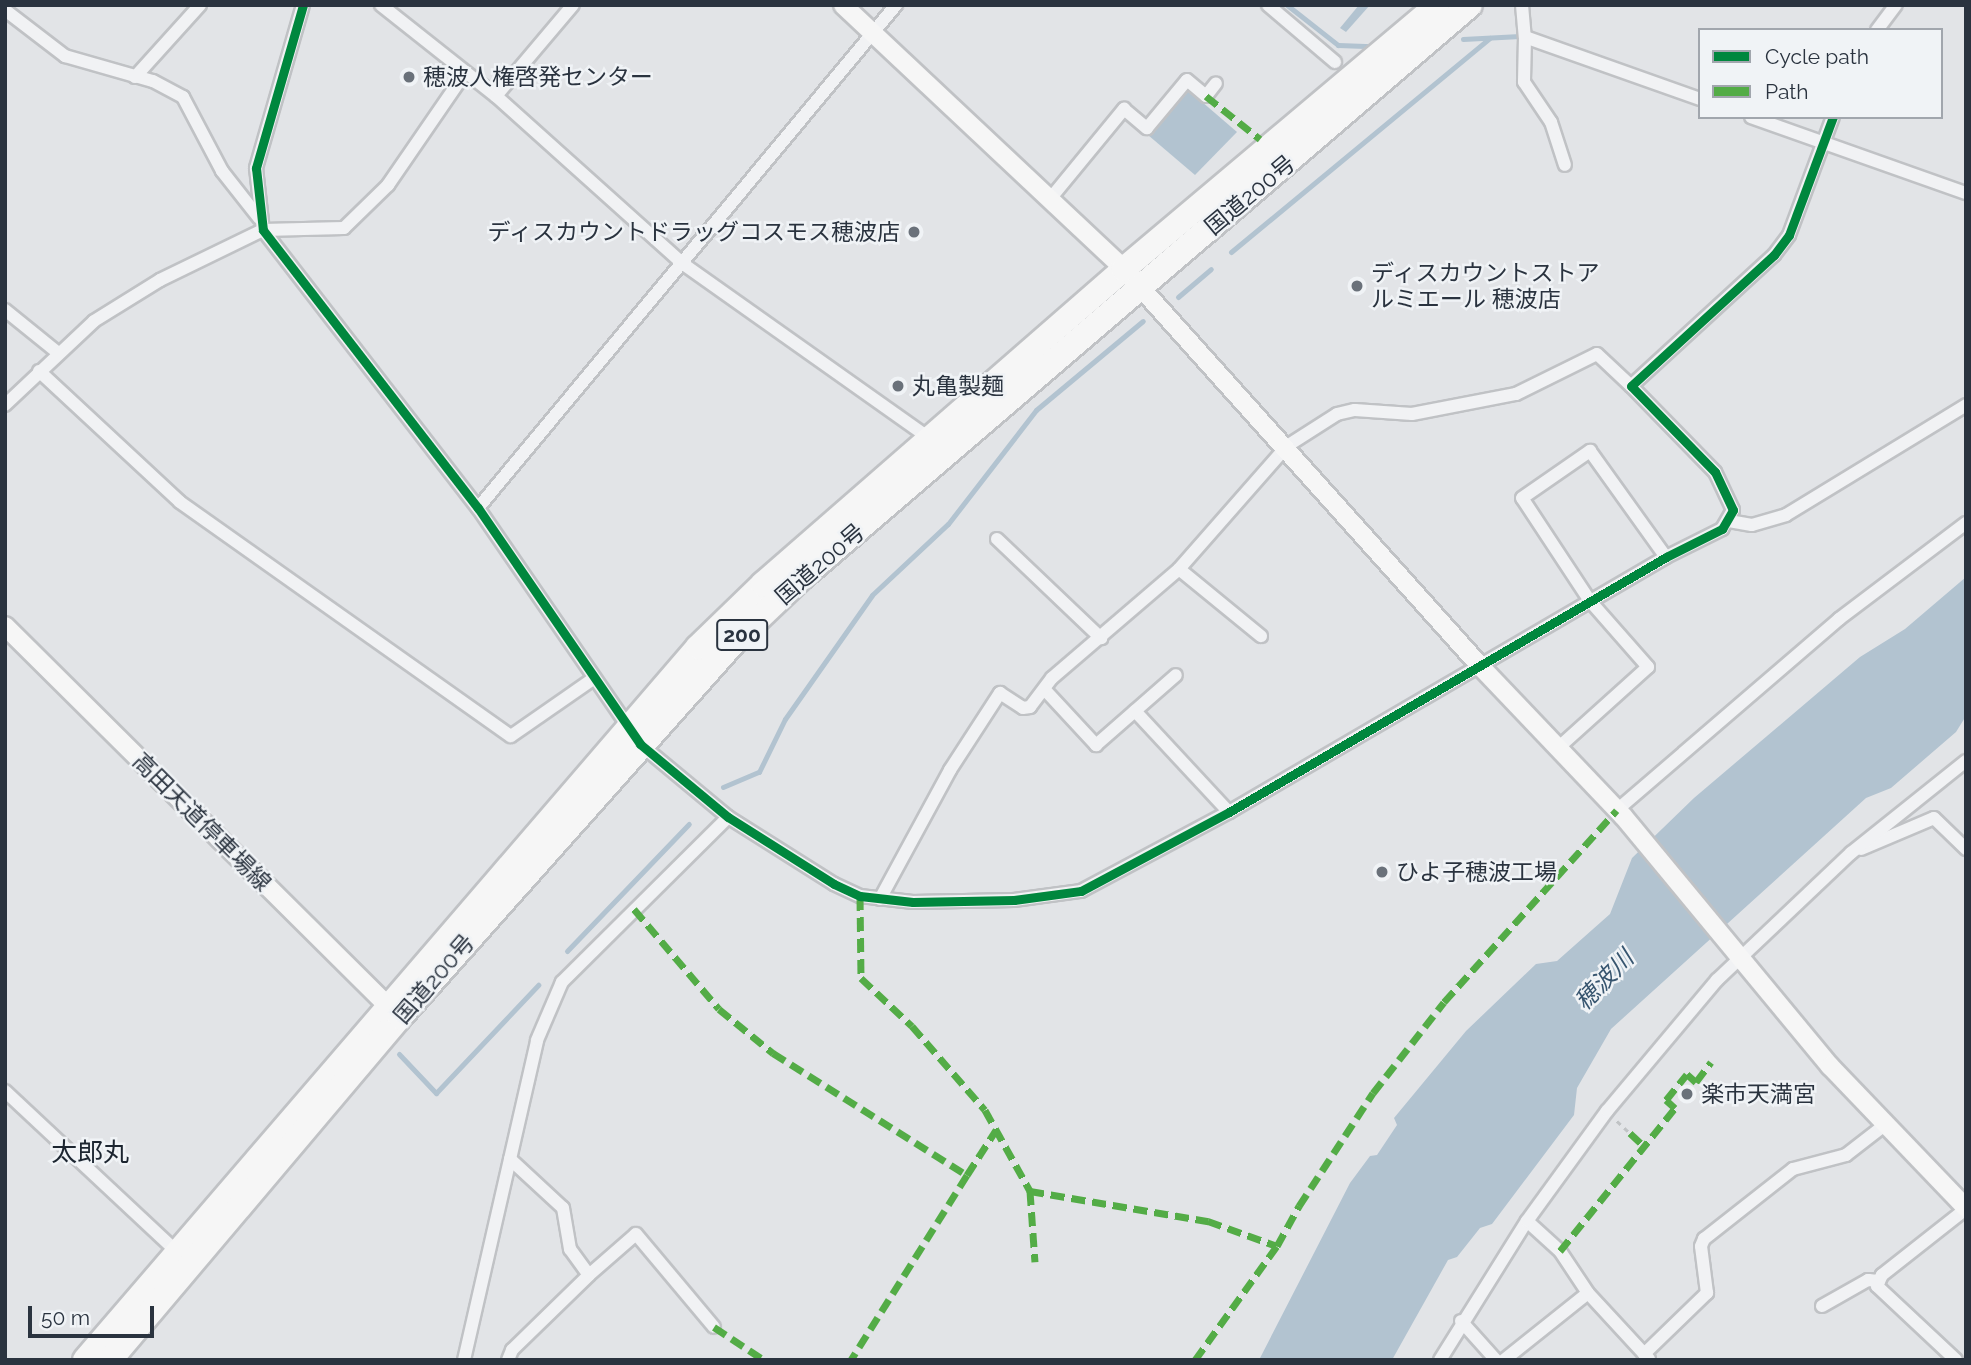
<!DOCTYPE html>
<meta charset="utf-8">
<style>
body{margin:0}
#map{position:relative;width:1971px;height:1365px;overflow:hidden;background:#e2e4e7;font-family:Raleway,"Noto Sans JP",sans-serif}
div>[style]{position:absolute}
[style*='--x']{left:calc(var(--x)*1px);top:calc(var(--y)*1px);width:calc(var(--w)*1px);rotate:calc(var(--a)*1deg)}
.water>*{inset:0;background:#b2c3d0}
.stream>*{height:5px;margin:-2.5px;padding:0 2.5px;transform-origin:2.5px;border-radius:2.5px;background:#b2c3d0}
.path>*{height:2.5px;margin-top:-1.25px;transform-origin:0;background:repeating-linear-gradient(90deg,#c0c3c5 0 5px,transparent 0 10px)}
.roads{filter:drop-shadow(2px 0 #c0c2c5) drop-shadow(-2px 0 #c0c2c5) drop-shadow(0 2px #c0c2c5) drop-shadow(0 -2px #c0c2c5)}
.street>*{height:12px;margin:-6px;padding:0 6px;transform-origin:6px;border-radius:6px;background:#f1f2f4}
.secondary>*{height:18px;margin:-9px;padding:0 9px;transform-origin:9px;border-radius:9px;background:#f6f6f6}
.highway>*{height:24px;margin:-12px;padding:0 12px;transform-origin:12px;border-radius:12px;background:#f6f6f6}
.quiet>*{height:7px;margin-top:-3.5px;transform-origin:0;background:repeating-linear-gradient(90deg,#53ac46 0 14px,transparent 0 21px)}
.cycleway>*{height:9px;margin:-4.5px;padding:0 4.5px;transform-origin:4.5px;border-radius:4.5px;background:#00873e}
.dots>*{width:19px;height:19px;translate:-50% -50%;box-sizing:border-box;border:4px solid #f0f3f6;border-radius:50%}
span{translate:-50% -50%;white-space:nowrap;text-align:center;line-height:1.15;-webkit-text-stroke:5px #f0f3f6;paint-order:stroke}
.shield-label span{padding:2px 5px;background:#f0f3f6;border:2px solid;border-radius:5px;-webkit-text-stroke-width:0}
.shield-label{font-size:21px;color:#2a333f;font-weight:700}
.poi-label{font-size:23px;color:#2a333f}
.left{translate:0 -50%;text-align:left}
.right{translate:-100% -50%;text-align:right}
.street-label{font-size:23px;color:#2a333f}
.water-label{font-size:24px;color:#37556f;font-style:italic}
.quarter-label{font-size:26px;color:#1c2530}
.frame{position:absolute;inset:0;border:7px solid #2a333f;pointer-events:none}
.legend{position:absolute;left:1698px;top:28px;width:245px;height:91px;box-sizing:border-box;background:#f0f3f6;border:2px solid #a1a6ad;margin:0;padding:9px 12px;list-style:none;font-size:21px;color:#2a333f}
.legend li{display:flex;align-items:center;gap:14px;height:35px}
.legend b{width:35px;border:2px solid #a1a6ad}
.scale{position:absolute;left:28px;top:1306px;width:126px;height:32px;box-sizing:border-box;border:4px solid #2a333f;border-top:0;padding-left:9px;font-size:21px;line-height:24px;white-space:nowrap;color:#2a333f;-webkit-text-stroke:5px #f0f3f6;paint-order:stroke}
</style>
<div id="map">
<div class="water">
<i style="clip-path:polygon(1359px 5px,1370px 5px,1346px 32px,1340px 28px)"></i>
<i style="clip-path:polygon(1187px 89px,1237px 132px,1195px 175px,1148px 135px)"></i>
<i style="clip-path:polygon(1966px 577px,1966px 716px,1956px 732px,1891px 788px,1866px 798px,1611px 1029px,1577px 1088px,1574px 1115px,1492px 1224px,1480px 1228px,1457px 1257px,1448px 1260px,1392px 1360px,1259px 1360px,1350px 1183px,1370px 1156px,1377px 1155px,1397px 1125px,1394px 1118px,1466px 1031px,1536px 964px,1557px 961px,1610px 914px,1632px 858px,1694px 798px,1860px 657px,1905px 629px)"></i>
</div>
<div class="stream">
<i style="--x:1287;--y:5;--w:65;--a:38.1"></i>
<i style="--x:1338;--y:45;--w:34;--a:2"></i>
<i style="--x:1463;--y:39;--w:57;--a:-3"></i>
<i style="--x:1231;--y:252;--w:336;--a:-39.6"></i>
<i style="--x:1178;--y:297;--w:43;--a:-40.3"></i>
<i style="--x:723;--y:787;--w:39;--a:-23"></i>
<i style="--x:759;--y:772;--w:59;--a:-63.9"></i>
<i style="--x:785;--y:719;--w:151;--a:-54.9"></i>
<i style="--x:872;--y:595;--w:104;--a:-43.1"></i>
<i style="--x:948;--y:524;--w:144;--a:-52.3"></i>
<i style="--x:1036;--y:410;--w:139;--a:-39.8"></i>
<i style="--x:567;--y:951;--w:176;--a:-46.2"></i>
<i style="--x:399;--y:1054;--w:54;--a:46.5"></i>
<i style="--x:436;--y:1093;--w:149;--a:-46.6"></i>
</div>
<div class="path">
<i style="--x:1617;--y:1121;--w:18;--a:43"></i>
</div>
<div class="roads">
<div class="street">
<i style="--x:303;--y:5;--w:170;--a:106.1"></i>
<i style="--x:256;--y:168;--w:62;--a:83.6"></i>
<i style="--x:263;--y:230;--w:351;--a:52.3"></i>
<i style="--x:478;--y:508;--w:286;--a:55.5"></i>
<i style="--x:640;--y:744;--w:114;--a:39.7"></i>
<i style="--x:728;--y:817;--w:125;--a:32.3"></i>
<i style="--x:834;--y:884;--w:29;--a:25"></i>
<i style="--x:860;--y:896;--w:53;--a:6.5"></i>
<i style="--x:913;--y:902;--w:101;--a:-1.1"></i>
<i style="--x:1014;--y:900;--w:68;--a:-7.7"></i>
<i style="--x:1081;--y:891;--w:168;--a:-28.1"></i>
<i style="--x:1229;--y:812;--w:506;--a:-30.26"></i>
<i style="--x:1666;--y:557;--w:63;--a:-26.6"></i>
<i style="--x:1722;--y:529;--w:22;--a:-60"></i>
<i style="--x:1733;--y:510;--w:42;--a:-115.3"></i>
<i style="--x:1715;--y:472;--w:120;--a:-134.3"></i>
<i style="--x:1631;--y:386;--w:194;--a:-42.5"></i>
<i style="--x:1774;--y:255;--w:25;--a:-53"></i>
<i style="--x:1789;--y:235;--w:126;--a:-69.6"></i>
<i style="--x:381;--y:5;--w:147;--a:38.4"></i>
<i style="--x:496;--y:96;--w:250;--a:41.9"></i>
<i style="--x:682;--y:263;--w:306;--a:35.3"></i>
<i style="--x:1268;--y:5;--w:88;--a:40.4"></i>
<i style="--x:1522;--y:5;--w:32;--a:85"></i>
<i style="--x:1525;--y:37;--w:186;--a:19.5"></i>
<i style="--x:5;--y:10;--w:76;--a:37.5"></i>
<i style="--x:65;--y:56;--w:91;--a:15.9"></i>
<i style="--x:153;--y:81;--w:34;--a:28"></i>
<i style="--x:183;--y:97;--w:84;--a:62.2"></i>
<i style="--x:222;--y:171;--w:60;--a:51.8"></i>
<i style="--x:1877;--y:30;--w:31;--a:-53"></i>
<i style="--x:1525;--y:37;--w:45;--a:91.3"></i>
<i style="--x:1524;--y:82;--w:48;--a:56"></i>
<i style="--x:1551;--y:122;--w:45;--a:72"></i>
<i style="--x:135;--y:77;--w:97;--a:-47.9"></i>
<i style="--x:496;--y:96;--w:119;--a:-49.8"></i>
<i style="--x:1751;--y:117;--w:228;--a:19.5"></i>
<i style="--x:1050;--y:199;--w:117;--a:-50.6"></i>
<i style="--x:1124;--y:109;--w:30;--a:40"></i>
<i style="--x:1147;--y:128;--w:62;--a:-50.2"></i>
<i style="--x:1187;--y:80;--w:25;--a:40"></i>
<i style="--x:1206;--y:96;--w:16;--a:-52"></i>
<i style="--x:5;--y:310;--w:67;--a:38.9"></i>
<i style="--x:39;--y:371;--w:192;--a:42.9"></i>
<i style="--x:180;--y:502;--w:405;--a:35.3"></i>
<i style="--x:511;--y:736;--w:100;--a:-34.8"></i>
<i style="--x:5;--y:405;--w:122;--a:-43.3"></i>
<i style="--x:94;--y:321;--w:78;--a:-31.8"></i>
<i style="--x:160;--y:280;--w:114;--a:-25.9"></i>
<i style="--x:263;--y:230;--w:81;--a:-1.4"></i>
<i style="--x:344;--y:228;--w:62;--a:-44.3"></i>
<i style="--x:388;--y:185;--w:136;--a:-55.5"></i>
<i style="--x:478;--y:508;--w:654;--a:-50.27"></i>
<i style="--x:1729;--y:521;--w:23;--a:10"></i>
<i style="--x:1752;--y:525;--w:35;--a:-16"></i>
<i style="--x:1786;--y:515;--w:211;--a:-31.4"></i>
<i style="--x:997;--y:539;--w:144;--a:43.6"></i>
<i style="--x:1179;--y:569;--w:106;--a:39.3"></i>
<i style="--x:1046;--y:691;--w:74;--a:47.2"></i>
<i style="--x:1096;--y:745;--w:106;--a:-41.2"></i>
<i style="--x:1135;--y:711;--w:138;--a:47.1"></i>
<i style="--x:1558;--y:748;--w:121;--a:-42"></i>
<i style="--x:1648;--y:667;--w:88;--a:-131.3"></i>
<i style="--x:1590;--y:601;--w:123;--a:-123.4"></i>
<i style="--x:1522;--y:498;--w:83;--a:-34.7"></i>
<i style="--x:1590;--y:451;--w:130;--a:54.4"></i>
<i style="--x:1617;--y:810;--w:293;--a:-40.7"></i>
<i style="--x:1839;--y:619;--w:159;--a:-37.1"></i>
<i style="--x:1861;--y:849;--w:79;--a:-23"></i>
<i style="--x:1934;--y:818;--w:45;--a:44.1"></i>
<i style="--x:880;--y:899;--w:147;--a:-61.5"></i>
<i style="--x:950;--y:770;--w:92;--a:-57"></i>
<i style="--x:1000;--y:693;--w:27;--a:33"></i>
<i style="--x:1023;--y:708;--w:7;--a:-8"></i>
<i style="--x:1030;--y:707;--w:36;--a:-53"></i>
<i style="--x:1052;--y:678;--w:167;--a:-40.6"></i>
<i style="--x:1179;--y:569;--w:164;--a:-48.7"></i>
<i style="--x:1287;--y:446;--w:59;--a:-32.6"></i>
<i style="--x:1337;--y:414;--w:18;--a:-13"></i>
<i style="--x:1355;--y:410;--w:57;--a:4"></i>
<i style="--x:1412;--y:414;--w:106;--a:-10.9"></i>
<i style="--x:1516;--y:394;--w:90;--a:-26.3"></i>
<i style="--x:1597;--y:354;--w:47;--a:43.3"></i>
<i style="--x:5;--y:1091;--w:238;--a:43.1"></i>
<i style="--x:510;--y:1159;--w:72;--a:42.8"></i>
<i style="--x:563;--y:1208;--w:42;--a:80.3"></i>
<i style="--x:570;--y:1249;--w:32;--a:54"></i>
<i style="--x:589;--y:1275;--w:62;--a:-41.1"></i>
<i style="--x:636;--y:1234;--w:121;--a:50"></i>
<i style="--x:1527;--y:1221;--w:45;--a:42.3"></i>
<i style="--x:1560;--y:1251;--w:50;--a:56.3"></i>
<i style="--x:1588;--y:1293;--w:90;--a:47.3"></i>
<i style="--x:1822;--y:1306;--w:53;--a:-29.5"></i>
<i style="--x:1868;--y:1280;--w:11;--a:5"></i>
<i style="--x:1461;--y:1321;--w:52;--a:48.1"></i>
<i style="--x:1644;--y:1354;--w:88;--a:-44.1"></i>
<i style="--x:1707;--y:1293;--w:47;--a:-97.3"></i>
<i style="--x:1701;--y:1246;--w:8;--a:-67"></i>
<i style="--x:1704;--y:1239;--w:113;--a:-38.2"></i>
<i style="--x:1793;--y:1169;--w:55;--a:-14.8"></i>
<i style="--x:1846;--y:1155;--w:51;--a:-37.8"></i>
<i style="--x:464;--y:1360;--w:328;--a:-77.1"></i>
<i style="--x:537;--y:1040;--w:63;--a:-66.7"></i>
<i style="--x:562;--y:982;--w:234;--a:-44.8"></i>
<i style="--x:508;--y:1360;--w:11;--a:-68"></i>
<i style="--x:512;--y:1350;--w:107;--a:-44.2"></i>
<i style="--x:1440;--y:1360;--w:164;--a:-58"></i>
<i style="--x:1527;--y:1221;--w:136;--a:-54"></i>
<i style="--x:1607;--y:1111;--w:171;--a:-50"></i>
<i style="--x:1717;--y:980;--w:185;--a:-43.5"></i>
<i style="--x:1851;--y:853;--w:147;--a:-38.7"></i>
<i style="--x:1504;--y:1360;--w:107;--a:-38.6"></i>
<i style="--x:1956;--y:1360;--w:108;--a:-136.9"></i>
<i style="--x:1877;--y:1286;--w:12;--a:-66"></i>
<i style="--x:1882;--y:1275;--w:107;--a:-38.2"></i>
</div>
<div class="secondary">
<i style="--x:843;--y:5;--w:386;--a:43.2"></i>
<i style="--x:1124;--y:269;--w:535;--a:48.11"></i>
<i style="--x:1481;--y:667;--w:206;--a:46.4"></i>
<i style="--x:1623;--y:816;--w:325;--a:50.4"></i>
<i style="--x:1830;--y:1066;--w:197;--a:46.2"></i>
<i style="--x:5;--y:626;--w:552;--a:44.78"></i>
</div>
<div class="highway">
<i style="--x:85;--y:1360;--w:940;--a:-49.31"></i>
<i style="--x:698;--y:647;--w:91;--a:-44.1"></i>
<i style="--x:763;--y:584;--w:479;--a:-41.1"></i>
<i style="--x:1124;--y:269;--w:410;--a:-40.1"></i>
<i style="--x:110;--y:1360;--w:449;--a:-49.8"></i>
<i style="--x:400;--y:1017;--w:502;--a:-48.31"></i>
<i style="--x:734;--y:642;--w:91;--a:-43.7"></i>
<i style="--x:800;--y:579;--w:882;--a:-40.59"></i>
</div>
</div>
<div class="quiet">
<i style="--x:1206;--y:96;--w:69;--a:38.5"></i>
<i style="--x:860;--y:896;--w:82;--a:89.3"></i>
<i style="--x:861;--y:978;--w:70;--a:43.3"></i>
<i style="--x:912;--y:1026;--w:111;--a:49"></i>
<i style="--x:985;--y:1110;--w:93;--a:60.9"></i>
<i style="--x:1030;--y:1191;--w:181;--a:9.6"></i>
<i style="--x:1208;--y:1221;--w:73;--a:19.9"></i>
<i style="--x:634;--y:909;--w:131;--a:49.6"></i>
<i style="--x:719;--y:1009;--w:70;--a:39.2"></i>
<i style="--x:773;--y:1053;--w:229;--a:32.2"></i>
<i style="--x:967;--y:1175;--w:218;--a:122.1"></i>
<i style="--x:1630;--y:1133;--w:19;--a:43"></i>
<i style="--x:967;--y:1175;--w:54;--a:-57.2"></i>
<i style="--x:1030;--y:1191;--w:71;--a:86"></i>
<i style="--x:1560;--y:1251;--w:184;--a:-51.2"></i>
<i style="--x:1675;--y:1108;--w:12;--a:-138"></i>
<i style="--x:1666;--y:1100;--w:33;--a:-51"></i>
<i style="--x:1687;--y:1074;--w:12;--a:42"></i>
<i style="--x:1696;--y:1082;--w:25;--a:-53"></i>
<i style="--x:714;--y:1327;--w:60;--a:33.4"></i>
<i style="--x:1195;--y:1360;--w:140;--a:-54.3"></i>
<i style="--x:1277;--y:1246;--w:46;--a:-61.2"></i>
<i style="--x:1299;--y:1206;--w:135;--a:-56.8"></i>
<i style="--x:1373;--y:1093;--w:115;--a:-52"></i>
<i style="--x:1444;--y:1002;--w:258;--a:-48"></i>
</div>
<div class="cycleway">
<i style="--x:303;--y:5;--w:170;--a:106.1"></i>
<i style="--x:256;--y:168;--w:62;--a:83.6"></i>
<i style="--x:263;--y:230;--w:351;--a:52.3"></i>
<i style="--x:478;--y:508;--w:286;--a:55.5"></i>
<i style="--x:640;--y:744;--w:114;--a:39.7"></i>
<i style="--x:728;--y:817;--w:125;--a:32.3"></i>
<i style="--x:834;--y:884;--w:29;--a:25"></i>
<i style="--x:860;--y:896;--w:53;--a:6.5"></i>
<i style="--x:913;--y:902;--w:101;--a:-1.1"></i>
<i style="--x:1014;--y:900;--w:68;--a:-7.7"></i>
<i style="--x:1081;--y:891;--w:168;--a:-28.1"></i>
<i style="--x:1229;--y:812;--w:506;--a:-30.26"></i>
<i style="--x:1666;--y:557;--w:63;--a:-26.6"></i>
<i style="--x:1722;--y:529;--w:22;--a:-60"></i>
<i style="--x:1733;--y:510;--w:42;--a:-115.3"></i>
<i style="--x:1715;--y:472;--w:120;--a:-134.3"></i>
<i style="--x:1631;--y:386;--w:194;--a:-42.5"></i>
<i style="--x:1774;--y:255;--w:25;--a:-53"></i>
<i style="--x:1789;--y:235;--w:126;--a:-69.6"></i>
</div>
<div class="dots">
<i style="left:409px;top:77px;background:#6a717a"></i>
<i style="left:914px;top:232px;background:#6a717a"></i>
<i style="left:1357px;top:286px;background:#6a717a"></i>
<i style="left:898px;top:386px;background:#6a717a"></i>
<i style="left:1382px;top:872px;background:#6a717a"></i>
<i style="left:1687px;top:1094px;background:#6a717a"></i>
</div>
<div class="shield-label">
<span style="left:742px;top:635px">200</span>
</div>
<div class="poi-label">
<span class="left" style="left:423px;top:77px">穂波人権啓発センター</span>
<span class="right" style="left:900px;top:232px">ディスカウントドラッグコスモス穂波店</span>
<span class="left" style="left:1371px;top:286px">ディスカウントストア<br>ルミエール 穂波店</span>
<span class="left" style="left:912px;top:386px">丸亀製麺</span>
<span class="left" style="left:1396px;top:872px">ひよ子穂波工場</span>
<span class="left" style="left:1701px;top:1094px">楽市天満宮</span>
</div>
<div class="street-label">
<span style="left:1250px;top:195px;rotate:-40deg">国道200号</span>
<span style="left:820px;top:564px;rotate:-41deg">国道200号</span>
<span style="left:202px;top:822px;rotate:45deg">高田天道停車場線</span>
<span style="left:434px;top:979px;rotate:-49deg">国道200号</span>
</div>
<div class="water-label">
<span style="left:1604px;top:980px;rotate:-46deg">穂波川</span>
</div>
<div class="quarter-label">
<span style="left:90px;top:1153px">太郎丸</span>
</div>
<div class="frame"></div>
<ul class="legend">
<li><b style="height:9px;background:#00873e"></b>Cycle path</li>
<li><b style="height:9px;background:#53ac46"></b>Path</li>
</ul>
<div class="scale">50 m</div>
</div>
